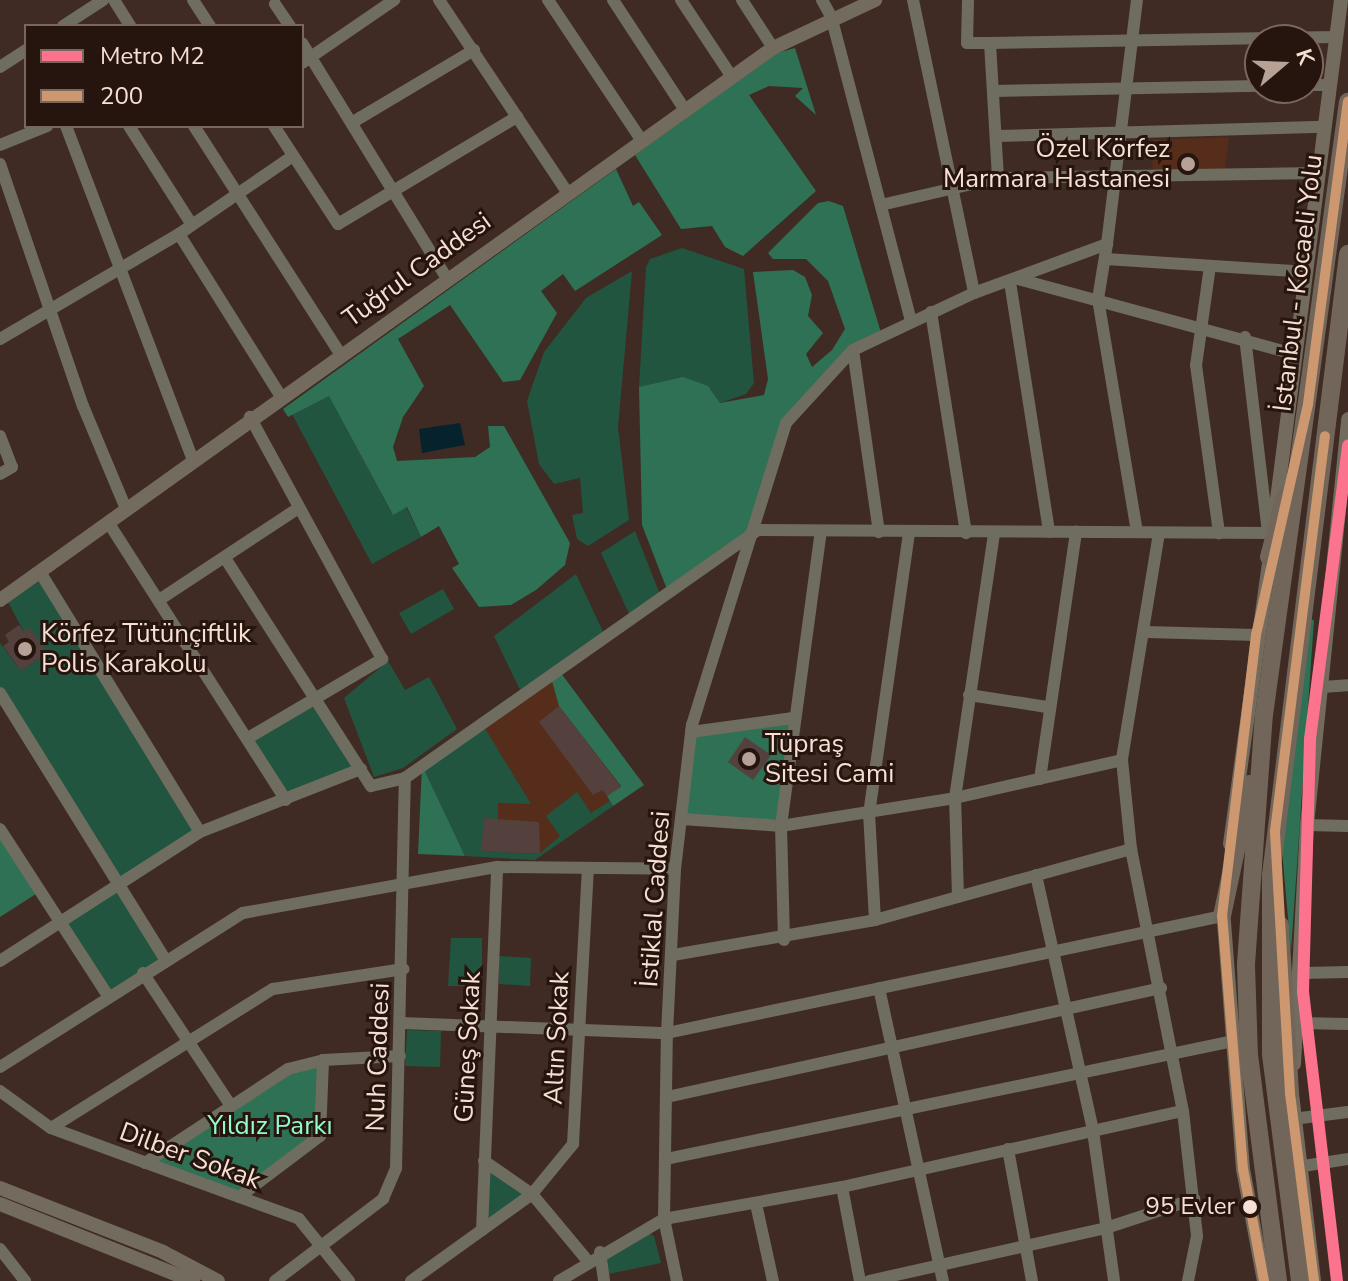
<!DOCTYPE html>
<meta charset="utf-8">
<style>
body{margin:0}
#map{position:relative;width:1348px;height:1281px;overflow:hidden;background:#3f2b23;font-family:"Nunito Sans",sans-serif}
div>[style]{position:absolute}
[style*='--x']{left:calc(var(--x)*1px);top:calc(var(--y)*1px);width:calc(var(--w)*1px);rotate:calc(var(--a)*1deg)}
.built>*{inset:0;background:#552d1a}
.green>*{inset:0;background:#22553f}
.forest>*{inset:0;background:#2e7154}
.water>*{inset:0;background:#06222c}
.building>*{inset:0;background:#54413d}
.minor>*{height:12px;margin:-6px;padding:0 6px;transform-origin:6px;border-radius:6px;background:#6f6c60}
.major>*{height:14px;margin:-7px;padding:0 7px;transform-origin:7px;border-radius:7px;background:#736b5d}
.highway>*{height:18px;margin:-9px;padding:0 9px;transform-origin:9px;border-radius:9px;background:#716659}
.bus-1>*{height:10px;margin:-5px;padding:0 5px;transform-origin:5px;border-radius:5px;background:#cd976f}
.metro-1>*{height:12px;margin:-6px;padding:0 6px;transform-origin:6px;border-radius:6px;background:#fc738d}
.dots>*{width:22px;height:22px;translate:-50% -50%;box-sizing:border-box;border:4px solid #26150e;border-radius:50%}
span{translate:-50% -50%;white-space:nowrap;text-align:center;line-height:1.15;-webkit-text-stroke:6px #26150e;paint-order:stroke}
.bus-label{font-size:24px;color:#f8dfd4}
.right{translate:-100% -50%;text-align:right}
.poi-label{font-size:26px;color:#f8dfd4}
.left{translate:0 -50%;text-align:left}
.street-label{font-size:26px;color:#f8dfd4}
.park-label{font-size:26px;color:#92facc}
.legend{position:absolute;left:24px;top:24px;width:280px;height:104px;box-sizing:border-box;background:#26150e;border:2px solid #7a665d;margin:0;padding:10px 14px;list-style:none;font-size:24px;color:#f8dfd4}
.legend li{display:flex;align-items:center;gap:16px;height:40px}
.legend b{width:40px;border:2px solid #7a665d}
.north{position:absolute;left:1244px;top:24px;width:80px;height:80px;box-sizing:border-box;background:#26150e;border:2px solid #7a665d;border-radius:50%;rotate:71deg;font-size:22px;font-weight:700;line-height:32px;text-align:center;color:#f8dfd4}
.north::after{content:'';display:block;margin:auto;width:28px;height:36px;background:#b7a096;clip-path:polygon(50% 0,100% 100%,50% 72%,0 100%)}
</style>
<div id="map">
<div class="built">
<i style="clip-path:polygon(1229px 137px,1224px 173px,1153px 175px,1152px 140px)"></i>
<i style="clip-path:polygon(558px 669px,644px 785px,535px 860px,465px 856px,460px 736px)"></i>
</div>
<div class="green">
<i style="clip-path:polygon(682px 248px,744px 269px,754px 383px,746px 394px,720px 403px,708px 386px,639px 387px,646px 267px,650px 259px)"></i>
<i style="clip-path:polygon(632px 271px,618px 427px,629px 520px,588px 546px,577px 539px,572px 515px,583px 513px,580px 478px,554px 484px,539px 464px,527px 401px,544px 352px,586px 298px)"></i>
<i style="clip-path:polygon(329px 395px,392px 514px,406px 507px,421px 537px,372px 564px,292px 414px)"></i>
<i style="clip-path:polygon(635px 531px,661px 597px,631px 618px,601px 553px)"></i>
<i style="clip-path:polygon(576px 574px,605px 636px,522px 694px,494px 636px)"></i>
<i style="clip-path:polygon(43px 578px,200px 832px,121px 883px,165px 959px,108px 996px,59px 925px,120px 883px,0 693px,0 643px,21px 671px,47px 653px,24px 632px,8px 602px)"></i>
<i style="clip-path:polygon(443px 589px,454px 609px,411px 634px,399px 613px)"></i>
<i style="clip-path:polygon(388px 661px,405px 690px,429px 677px,457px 729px,403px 768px,374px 777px,344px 698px)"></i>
<i style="clip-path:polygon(317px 698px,361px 769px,286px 800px,248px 738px)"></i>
<i style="clip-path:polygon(481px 722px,531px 804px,498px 803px,498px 819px,484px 819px,482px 851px,539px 854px,560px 836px,546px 816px,577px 792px,591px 813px,610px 801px,613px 806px,535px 860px,465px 856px,422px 765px)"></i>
<i style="clip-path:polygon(451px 938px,482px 938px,482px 986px,448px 986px)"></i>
<i style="clip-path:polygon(499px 956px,531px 958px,530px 986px,499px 984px)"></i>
<i style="clip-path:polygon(407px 1030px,441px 1031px,440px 1067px,405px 1066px)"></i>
<i style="clip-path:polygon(484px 1161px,532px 1194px,482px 1230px)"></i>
<i style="clip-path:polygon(645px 1231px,654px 1236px,661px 1263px,609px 1274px,604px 1253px)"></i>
</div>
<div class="forest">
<i style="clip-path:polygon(795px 48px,816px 115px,795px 96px,803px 88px,769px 86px,749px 95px,816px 191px,743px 256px,725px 247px,712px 226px,681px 229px,635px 155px,777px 53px)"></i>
<i style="clip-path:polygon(616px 169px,633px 206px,639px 202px,662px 235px,575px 291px,563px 274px,541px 291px,557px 313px,520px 380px,503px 382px,450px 305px,398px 339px,424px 386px,403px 417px,393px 447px,397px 461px,475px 457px,490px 447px,488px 426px,504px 426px,570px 543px,565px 565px,536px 590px,511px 605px,479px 607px,452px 568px,459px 564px,439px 526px,421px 537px,407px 507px,393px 515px,329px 396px,288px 417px,283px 409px)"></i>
<i style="clip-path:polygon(829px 201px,843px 206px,882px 336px,853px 350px,786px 423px,758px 530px,668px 592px,642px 525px,639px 387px,683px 377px,708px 386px,720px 403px,764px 395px,768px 379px,753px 272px,793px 270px,805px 277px,812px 295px,808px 316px,823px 333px,806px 354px,812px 367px,832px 350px,845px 329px,828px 281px,806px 259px,773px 259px,768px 253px,818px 203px)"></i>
<i style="clip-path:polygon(1302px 618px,1314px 620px,1291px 951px,1280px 829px)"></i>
<i style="clip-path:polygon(558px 669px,644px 785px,613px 806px,607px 796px,621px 786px,559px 706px,550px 674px)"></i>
<i style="clip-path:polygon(793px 718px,781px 826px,683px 819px,691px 732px)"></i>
<i style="clip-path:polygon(422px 765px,465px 856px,418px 854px)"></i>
<i style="clip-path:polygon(0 829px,39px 892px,0 917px)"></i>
<i style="clip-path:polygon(323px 1060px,320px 1136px,239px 1197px,145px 1163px,288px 1069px)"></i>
</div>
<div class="water">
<i style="clip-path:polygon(460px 423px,465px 445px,422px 453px,419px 429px)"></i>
</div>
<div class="building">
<i style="clip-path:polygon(19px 625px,24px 632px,30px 628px,47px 653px,21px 671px,3px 646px,9px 642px,5px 635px)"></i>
<i style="clip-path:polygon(559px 706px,621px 787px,607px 796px,602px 790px,593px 795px,539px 722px)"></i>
<i style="clip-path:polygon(745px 737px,771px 755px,753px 780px,728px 762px)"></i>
<i style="clip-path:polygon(484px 818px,539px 822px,540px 854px,481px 851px)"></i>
</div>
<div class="minor">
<i style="--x:114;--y:0;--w:31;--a:58"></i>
<i style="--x:193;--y:0;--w:31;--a:57"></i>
<i style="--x:439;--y:0;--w:231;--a:56.3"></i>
<i style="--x:548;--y:0;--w:169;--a:56.3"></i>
<i style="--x:613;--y:0;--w:131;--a:56.8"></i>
<i style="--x:681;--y:0;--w:92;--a:56.5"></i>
<i style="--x:742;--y:0;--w:57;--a:57.1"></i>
<i style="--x:822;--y:0;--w:18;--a:61"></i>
<i style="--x:831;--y:16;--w:315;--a:75.3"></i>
<i style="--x:913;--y:0;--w:299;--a:78.2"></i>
<i style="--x:968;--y:0;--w:43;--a:91.3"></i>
<i style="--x:967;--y:43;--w:23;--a:0"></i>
<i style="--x:275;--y:4;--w:27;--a:56"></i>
<i style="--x:63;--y:26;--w:48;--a:-33"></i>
<i style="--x:302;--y:43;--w:277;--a:58.4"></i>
<i style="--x:302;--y:63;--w:112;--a:-34.4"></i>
<i style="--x:0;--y:67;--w:31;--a:-33"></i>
<i style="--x:1308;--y:85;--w:21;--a:0"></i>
<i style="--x:993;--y:91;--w:267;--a:-1.1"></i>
<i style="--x:353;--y:122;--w:141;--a:-30.8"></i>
<i style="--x:66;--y:126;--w:357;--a:69.2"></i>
<i style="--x:129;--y:126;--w:117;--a:57.5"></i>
<i style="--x:194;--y:126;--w:272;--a:57.3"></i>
<i style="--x:274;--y:126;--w:117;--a:56.9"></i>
<i style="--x:338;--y:224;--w:209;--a:-30.9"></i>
<i style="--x:996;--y:136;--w:327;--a:-1.6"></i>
<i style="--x:0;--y:145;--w:51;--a:-22"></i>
<i style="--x:0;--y:164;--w:256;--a:71.1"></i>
<i style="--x:83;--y:406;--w:112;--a:67.3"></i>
<i style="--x:998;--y:178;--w:135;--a:-93.4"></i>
<i style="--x:990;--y:43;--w:345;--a:-1"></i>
<i style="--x:881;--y:205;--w:120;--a:-13"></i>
<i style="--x:998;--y:178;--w:318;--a:-0.9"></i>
<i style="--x:179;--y:234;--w:190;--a:57.9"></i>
<i style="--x:1107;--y:244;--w:56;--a:99.3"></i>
<i style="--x:1098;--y:299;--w:236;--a:80.5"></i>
<i style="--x:1106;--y:259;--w:199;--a:3.7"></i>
<i style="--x:1210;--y:266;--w:100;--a:98"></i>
<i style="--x:1196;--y:365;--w:170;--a:82.2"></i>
<i style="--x:1018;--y:279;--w:287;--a:15.2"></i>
<i style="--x:1010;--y:282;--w:253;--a:81.1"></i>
<i style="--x:931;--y:312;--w:224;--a:81"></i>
<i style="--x:1245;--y:337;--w:197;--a:83.3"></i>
<i style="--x:0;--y:339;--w:208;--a:-30.4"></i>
<i style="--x:179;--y:234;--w:138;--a:-34.4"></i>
<i style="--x:853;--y:350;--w:184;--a:81.9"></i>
<i style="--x:0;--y:436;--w:33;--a:69"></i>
<i style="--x:12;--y:467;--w:14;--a:150"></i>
<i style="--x:108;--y:522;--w:330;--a:57.4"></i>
<i style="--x:1159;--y:533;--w:230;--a:99.3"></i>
<i style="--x:1122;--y:760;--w:89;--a:84.2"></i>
<i style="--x:1131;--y:849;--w:267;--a:78.8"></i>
<i style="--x:1183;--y:1111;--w:126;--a:83.6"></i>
<i style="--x:1197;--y:1236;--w:46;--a:101.3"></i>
<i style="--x:225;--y:558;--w:271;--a:57.4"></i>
<i style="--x:371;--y:786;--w:35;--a:-13"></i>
<i style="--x:405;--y:778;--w:431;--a:-35.1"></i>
<i style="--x:758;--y:530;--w:514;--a:0.33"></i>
<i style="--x:40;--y:572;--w:305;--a:58.4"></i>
<i style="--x:159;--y:600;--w:165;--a:-33.4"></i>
<i style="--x:1146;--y:632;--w:110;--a:1.6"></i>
<i style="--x:1322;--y:687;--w:26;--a:-4"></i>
<i style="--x:0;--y:693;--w:313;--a:58.2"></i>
<i style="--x:969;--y:695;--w:79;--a:8.7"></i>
<i style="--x:691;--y:732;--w:103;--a:-7.8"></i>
<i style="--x:248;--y:738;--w:156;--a:-30.5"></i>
<i style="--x:382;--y:659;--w:276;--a:-118.6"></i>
<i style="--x:1040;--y:779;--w:250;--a:-81.7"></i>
<i style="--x:682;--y:819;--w:99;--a:4"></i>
<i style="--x:781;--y:826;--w:176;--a:-9.1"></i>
<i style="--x:955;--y:798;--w:171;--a:-12.8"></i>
<i style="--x:1307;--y:825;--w:41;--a:1.4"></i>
<i style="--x:0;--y:829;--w:199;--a:57.1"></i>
<i style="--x:1036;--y:875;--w:262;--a:77.4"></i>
<i style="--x:1093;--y:1131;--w:151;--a:82"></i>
<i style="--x:958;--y:897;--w:99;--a:-91.7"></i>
<i style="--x:955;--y:798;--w:268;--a:-81.6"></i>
<i style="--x:875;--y:920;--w:106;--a:-93.2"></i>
<i style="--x:869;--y:814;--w:285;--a:-81.9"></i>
<i style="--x:784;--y:940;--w:114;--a:-91.5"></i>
<i style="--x:781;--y:826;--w:297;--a:-82.3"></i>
<i style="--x:673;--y:955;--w:205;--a:-9.8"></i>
<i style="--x:875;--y:920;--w:266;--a:-15.5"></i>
<i style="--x:0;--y:961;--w:238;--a:-32.8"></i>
<i style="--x:200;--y:832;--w:173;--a:-21.4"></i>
<i style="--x:143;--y:973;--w:156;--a:56.5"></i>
<i style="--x:1302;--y:973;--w:46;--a:-1.2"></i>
<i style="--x:879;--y:988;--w:300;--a:77.7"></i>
<i style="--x:402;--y:1023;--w:265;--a:2.2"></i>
<i style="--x:667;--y:1033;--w:567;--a:-11.9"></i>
<i style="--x:1300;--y:1023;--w:48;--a:1.2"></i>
<i style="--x:0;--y:1067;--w:288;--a:-32.4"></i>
<i style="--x:243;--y:913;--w:258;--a:-10.3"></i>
<i style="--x:497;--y:867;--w:178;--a:0.6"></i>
<i style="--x:0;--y:1091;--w:63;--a:36"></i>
<i style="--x:51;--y:1128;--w:264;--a:20.1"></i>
<i style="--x:299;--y:1219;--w:80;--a:51.1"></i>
<i style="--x:667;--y:1097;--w:506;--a:-12.44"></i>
<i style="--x:1293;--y:1119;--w:55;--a:-7.3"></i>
<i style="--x:51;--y:1128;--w:262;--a:-32.1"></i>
<i style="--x:273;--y:989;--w:132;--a:-8.7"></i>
<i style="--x:1008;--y:1149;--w:134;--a:79.7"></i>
<i style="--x:666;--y:1159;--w:580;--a:-11.74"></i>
<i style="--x:484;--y:1161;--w:58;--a:34.5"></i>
<i style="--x:532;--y:1194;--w:86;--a:50.2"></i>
<i style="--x:145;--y:1163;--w:171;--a:-33.3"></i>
<i style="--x:288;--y:1069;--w:36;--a:-14"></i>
<i style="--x:323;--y:1060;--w:77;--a:-3"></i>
<i style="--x:1297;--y:1167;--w:52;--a:-8.9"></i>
<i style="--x:842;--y:1187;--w:96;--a:79.2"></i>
<i style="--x:239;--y:1197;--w:101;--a:-37"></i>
<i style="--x:320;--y:1136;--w:76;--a:-87.7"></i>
<i style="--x:756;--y:1204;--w:79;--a:77.6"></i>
<i style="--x:482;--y:1230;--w:363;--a:-87.6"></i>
<i style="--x:0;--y:1249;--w:41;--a:52"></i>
<i style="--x:600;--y:1252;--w:29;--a:82"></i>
<i style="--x:275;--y:1281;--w:136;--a:-37.2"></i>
<i style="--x:383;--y:1199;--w:34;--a:-67"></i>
<i style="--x:396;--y:1168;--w:390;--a:-88.7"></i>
<i style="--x:411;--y:1281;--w:149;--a:-35.7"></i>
<i style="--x:532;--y:1194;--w:65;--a:-50.6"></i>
<i style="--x:573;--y:1144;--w:275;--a:-86.9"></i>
<i style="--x:559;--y:1281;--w:122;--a:-30.6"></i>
<i style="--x:664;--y:1219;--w:181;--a:-10.2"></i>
<i style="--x:842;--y:1187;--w:349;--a:-12.6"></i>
<i style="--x:677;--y:1281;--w:63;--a:-101.8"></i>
<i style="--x:664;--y:1219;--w:186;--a:-89.1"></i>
<i style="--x:667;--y:1033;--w:164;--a:-87.2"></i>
<i style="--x:675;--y:869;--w:145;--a:-83.3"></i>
<i style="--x:692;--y:725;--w:316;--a:-72.7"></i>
<i style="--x:786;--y:423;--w:99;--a:-47.5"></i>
<i style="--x:853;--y:350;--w:134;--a:-25.2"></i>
<i style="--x:974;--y:293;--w:142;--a:-20.2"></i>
<i style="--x:1107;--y:244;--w:246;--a:-83"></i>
<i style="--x:869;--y:1281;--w:243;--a:-12.6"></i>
<i style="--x:1106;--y:1228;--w:93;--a:-18.2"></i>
</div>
<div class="major">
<i style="--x:1276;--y:507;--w:511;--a:-82.69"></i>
<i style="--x:0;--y:600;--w:950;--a:-35.53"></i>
<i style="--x:773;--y:48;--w:113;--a:-25.2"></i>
<i style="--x:1230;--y:844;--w:299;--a:-82.1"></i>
<i style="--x:1223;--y:909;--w:261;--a:85.6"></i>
<i style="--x:1243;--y:1169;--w:114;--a:79.4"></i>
<i style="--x:1294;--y:1064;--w:239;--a:-86.9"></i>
<i style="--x:1307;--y:825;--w:408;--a:-84.2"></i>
<i style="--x:1291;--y:1085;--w:197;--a:83.3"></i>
<i style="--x:0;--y:1188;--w:175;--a:21.4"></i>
<i style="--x:163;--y:1252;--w:62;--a:27.8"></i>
<i style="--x:0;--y:1204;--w:208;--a:21.8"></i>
</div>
<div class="highway">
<i style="--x:1269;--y:557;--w:63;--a:-75.3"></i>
<i style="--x:1222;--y:916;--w:135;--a:-78"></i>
<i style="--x:1280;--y:925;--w:168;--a:86.6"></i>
<i style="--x:1278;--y:1281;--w:227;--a:-97.3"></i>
<i style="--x:1249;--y:1056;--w:92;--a:-91.9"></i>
<i style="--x:1246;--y:964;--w:250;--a:-85.9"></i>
<i style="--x:1264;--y:715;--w:619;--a:-82.2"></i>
<i style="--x:1300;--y:1281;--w:229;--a:-97.3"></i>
<i style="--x:1271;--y:1054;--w:179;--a:-90"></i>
<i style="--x:1271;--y:875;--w:626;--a:-82.93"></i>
</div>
<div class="bus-1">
<i style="--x:1264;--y:1281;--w:114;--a:-100.6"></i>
<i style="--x:1243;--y:1169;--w:254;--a:-94.7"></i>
<i style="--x:1222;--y:916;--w:283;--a:-83.1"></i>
<i style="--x:1256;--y:635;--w:237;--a:-77.3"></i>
<i style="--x:1308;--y:404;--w:305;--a:-82.5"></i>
<i style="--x:1314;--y:1281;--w:190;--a:-97.3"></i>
<i style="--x:1290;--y:1093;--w:262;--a:-93.3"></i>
<i style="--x:1275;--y:831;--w:398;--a:-82.8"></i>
</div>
<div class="metro-1">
<i style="--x:1337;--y:1281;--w:292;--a:-96.7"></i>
<i style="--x:1303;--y:991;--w:252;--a:-88.4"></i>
<i style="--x:1310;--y:739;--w:296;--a:-82.6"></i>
</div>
<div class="dots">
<i style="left:1188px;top:164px;background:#b7a096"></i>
<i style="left:25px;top:649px;background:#b7a096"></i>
<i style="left:749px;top:759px;background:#b7a096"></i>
<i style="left:1250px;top:1207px;background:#f8dfd4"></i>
</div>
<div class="bus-label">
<span class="right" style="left:1235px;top:1207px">95 Evler</span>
</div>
<div class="poi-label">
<span class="right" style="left:1170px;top:164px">Özel Körfez<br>Marmara Hastanesi</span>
<span class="left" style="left:41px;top:649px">Körfez Tütünçiftlik<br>Polis Karakolu</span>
<span class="left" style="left:765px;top:759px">Tüpraş<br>Sitesi Cami</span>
</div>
<div class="street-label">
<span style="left:417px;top:270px;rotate:-36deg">Tuğrul Caddesi</span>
<span style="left:1298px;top:283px;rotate:-83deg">İstanbul - Kocaeli Yolu</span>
<span style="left:655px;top:899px;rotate:-86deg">İstiklal Caddesi</span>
<span style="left:557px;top:1038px;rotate:-87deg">Altın Sokak</span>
<span style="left:468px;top:1047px;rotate:-87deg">Güneş Sokak</span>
<span style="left:378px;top:1057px;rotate:-88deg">Nuh Caddesi</span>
<span style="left:190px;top:1156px;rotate:20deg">Dilber Sokak</span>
</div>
<div class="park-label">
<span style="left:270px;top:1126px">Yıldız Parkı</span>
</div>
<ul class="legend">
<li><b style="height:10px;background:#fc738d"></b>Metro M2</li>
<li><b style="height:10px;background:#cd976f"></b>200</li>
</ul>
<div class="north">K</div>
</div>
